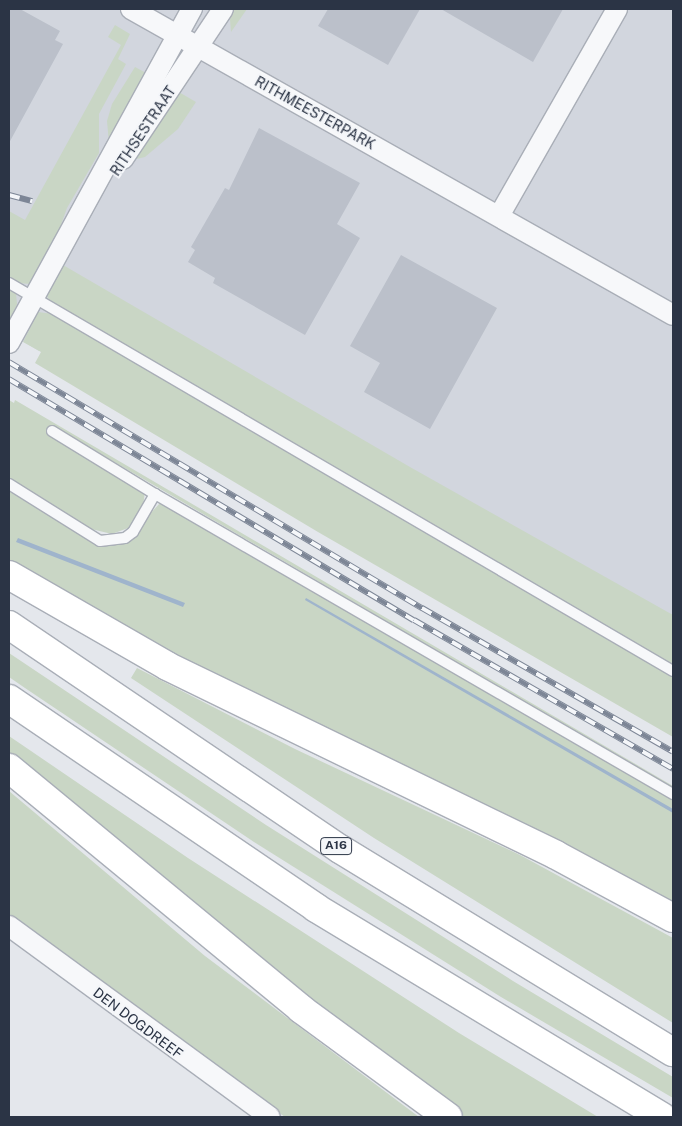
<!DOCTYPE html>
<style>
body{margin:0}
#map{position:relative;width:682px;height:1126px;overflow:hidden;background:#e4e7ec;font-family:"Public Sans",sans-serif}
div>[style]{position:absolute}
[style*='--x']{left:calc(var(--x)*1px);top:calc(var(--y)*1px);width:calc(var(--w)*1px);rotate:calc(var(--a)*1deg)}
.built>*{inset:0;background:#d2d6de}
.green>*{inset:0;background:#c9d6c5}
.water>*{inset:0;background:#9fb4cc}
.building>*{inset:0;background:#bbc0ca}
.roads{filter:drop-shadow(1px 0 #a9aeb7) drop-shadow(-1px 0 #a9aeb7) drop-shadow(0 1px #a9aeb7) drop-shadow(0 -1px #a9aeb7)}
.service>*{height:10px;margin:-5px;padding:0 5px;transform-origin:5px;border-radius:5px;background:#f7f8fa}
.minor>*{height:20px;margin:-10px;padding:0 10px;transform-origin:10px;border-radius:10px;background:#f7f8fa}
.motorway>*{height:28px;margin:-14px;padding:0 14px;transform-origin:14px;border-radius:14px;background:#fff}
.rail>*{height:5.5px;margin-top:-2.75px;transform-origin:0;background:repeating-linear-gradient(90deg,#f4f6f9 0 11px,#7d8696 0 22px);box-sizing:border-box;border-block:1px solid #7d8696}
span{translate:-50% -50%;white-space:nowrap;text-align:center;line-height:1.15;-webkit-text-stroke:4px #f4f6f9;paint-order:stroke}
.shield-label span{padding:1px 4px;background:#f4f6f9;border:1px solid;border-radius:4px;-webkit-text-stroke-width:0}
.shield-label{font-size:12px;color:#2b3445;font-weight:700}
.street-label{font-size:14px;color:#2b3445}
.frame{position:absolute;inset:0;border:10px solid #2b3445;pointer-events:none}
</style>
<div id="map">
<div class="built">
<i style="clip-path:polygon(9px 9px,673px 9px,673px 666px,68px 311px,39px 351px,9px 333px)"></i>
</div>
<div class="green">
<i style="clip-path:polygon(234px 9px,247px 9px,231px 32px,230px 19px)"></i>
<i style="clip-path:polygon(115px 25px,130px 34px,118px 59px,126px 64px,99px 114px,99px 153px,67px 208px,58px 233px,31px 284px,16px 283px,9px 279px,9px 211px,25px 220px,121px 45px,108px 37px)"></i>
<i style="clip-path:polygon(135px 67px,148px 74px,109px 143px,107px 121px,112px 104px)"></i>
<i style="clip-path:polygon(177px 91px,196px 102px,178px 129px,145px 157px,132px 160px)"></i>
<i style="clip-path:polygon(63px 265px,410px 467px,673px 615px,673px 667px,52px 304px,46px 295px)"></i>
<i style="clip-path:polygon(9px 288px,16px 293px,17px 304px,9px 324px)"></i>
<i style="clip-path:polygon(38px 312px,53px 314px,673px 676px,673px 737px,318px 532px,35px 363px,41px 352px,23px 342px)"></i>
<i style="clip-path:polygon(9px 400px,14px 403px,15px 400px,673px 786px,673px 789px,51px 425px,47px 433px,145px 491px,143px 507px,128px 528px,112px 534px,87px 528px,9px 478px)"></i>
<i style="clip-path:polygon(9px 488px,109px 544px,146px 518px,161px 502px,673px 799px,673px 906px,224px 684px,9px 564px)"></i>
<i style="clip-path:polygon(9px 653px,266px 825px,513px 981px,673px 1077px,673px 1098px,501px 997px,254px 842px,25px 688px,9px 677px)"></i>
<i style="clip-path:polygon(137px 668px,295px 749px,520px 855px,673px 938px,673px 1023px,374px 838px,131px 678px)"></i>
<i style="clip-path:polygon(9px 736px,188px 858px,459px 1033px,598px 1117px,461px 1117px,429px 1095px,9px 760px)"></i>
<i style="clip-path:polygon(9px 791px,205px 956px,419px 1117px,285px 1117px,9px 916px)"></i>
</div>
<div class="water">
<i style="clip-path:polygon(18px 538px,185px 603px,183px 607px,16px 542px)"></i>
<i style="clip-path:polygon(306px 598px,673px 809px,673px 813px,305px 600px)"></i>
</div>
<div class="building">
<i style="clip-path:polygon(9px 9px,20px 9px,60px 31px,55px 40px,63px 44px,9px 143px)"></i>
<i style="clip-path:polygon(328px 9px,420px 9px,388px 65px,318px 26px)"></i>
<i style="clip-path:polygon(441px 9px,563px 9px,533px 62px)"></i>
<i style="clip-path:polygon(259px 128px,360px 183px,337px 224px,360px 238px,305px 335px,213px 283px,215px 278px,188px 262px,195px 250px,191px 247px,225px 188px,229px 190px)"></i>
<i style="clip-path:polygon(401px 255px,497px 308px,430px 429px,364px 392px,380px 363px,350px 346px)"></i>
</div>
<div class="roads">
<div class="service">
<i style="--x:9;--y:283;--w:769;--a:30.3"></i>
<i style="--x:52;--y:431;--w:121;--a:31.5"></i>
<i style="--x:155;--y:494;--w:599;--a:30.08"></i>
<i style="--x:9;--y:484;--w:107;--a:32.1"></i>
<i style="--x:100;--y:541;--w:25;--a:-7"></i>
<i style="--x:125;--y:538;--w:10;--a:-37"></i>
<i style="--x:133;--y:532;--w:44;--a:-59.9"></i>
</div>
<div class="minor">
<i style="--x:131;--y:9;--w:622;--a:29.45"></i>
<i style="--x:123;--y:159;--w:180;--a:-56.3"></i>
<i style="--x:499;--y:216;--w:238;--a:-60.3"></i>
<i style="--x:9;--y:343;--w:381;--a:-61.3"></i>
<i style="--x:9;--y:926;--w:323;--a:36.2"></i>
</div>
<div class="motorway">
<i style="--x:9;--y:575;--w:182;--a:29.9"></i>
<i style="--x:167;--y:666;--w:432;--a:25.9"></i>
<i style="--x:556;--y:855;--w:133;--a:28.3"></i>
<i style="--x:9;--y:625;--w:400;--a:34.1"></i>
<i style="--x:340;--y:849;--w:390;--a:31.4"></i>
<i style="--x:9;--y:699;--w:371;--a:34.2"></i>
<i style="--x:316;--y:908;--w:404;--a:31.1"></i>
<i style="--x:9;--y:768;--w:379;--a:39.5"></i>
<i style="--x:301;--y:1009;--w:182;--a:36.3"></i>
</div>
</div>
<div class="rail">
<i style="--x:9;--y:195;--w:24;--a:15"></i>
<i style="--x:9;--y:362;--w:481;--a:30.8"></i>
<i style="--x:422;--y:608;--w:289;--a:29.8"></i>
<i style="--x:9;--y:379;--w:471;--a:30.8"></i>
<i style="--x:414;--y:620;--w:299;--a:29.9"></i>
</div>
<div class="shield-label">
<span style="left:336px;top:846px">A16</span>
</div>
<div class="street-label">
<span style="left:315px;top:113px;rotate:29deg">RITHMEESTERPARK</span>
<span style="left:143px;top:131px;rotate:-56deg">RITHSESTRAAT</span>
<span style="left:138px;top:1023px;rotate:37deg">DEN DOGDREEF</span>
</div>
<div class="frame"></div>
</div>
